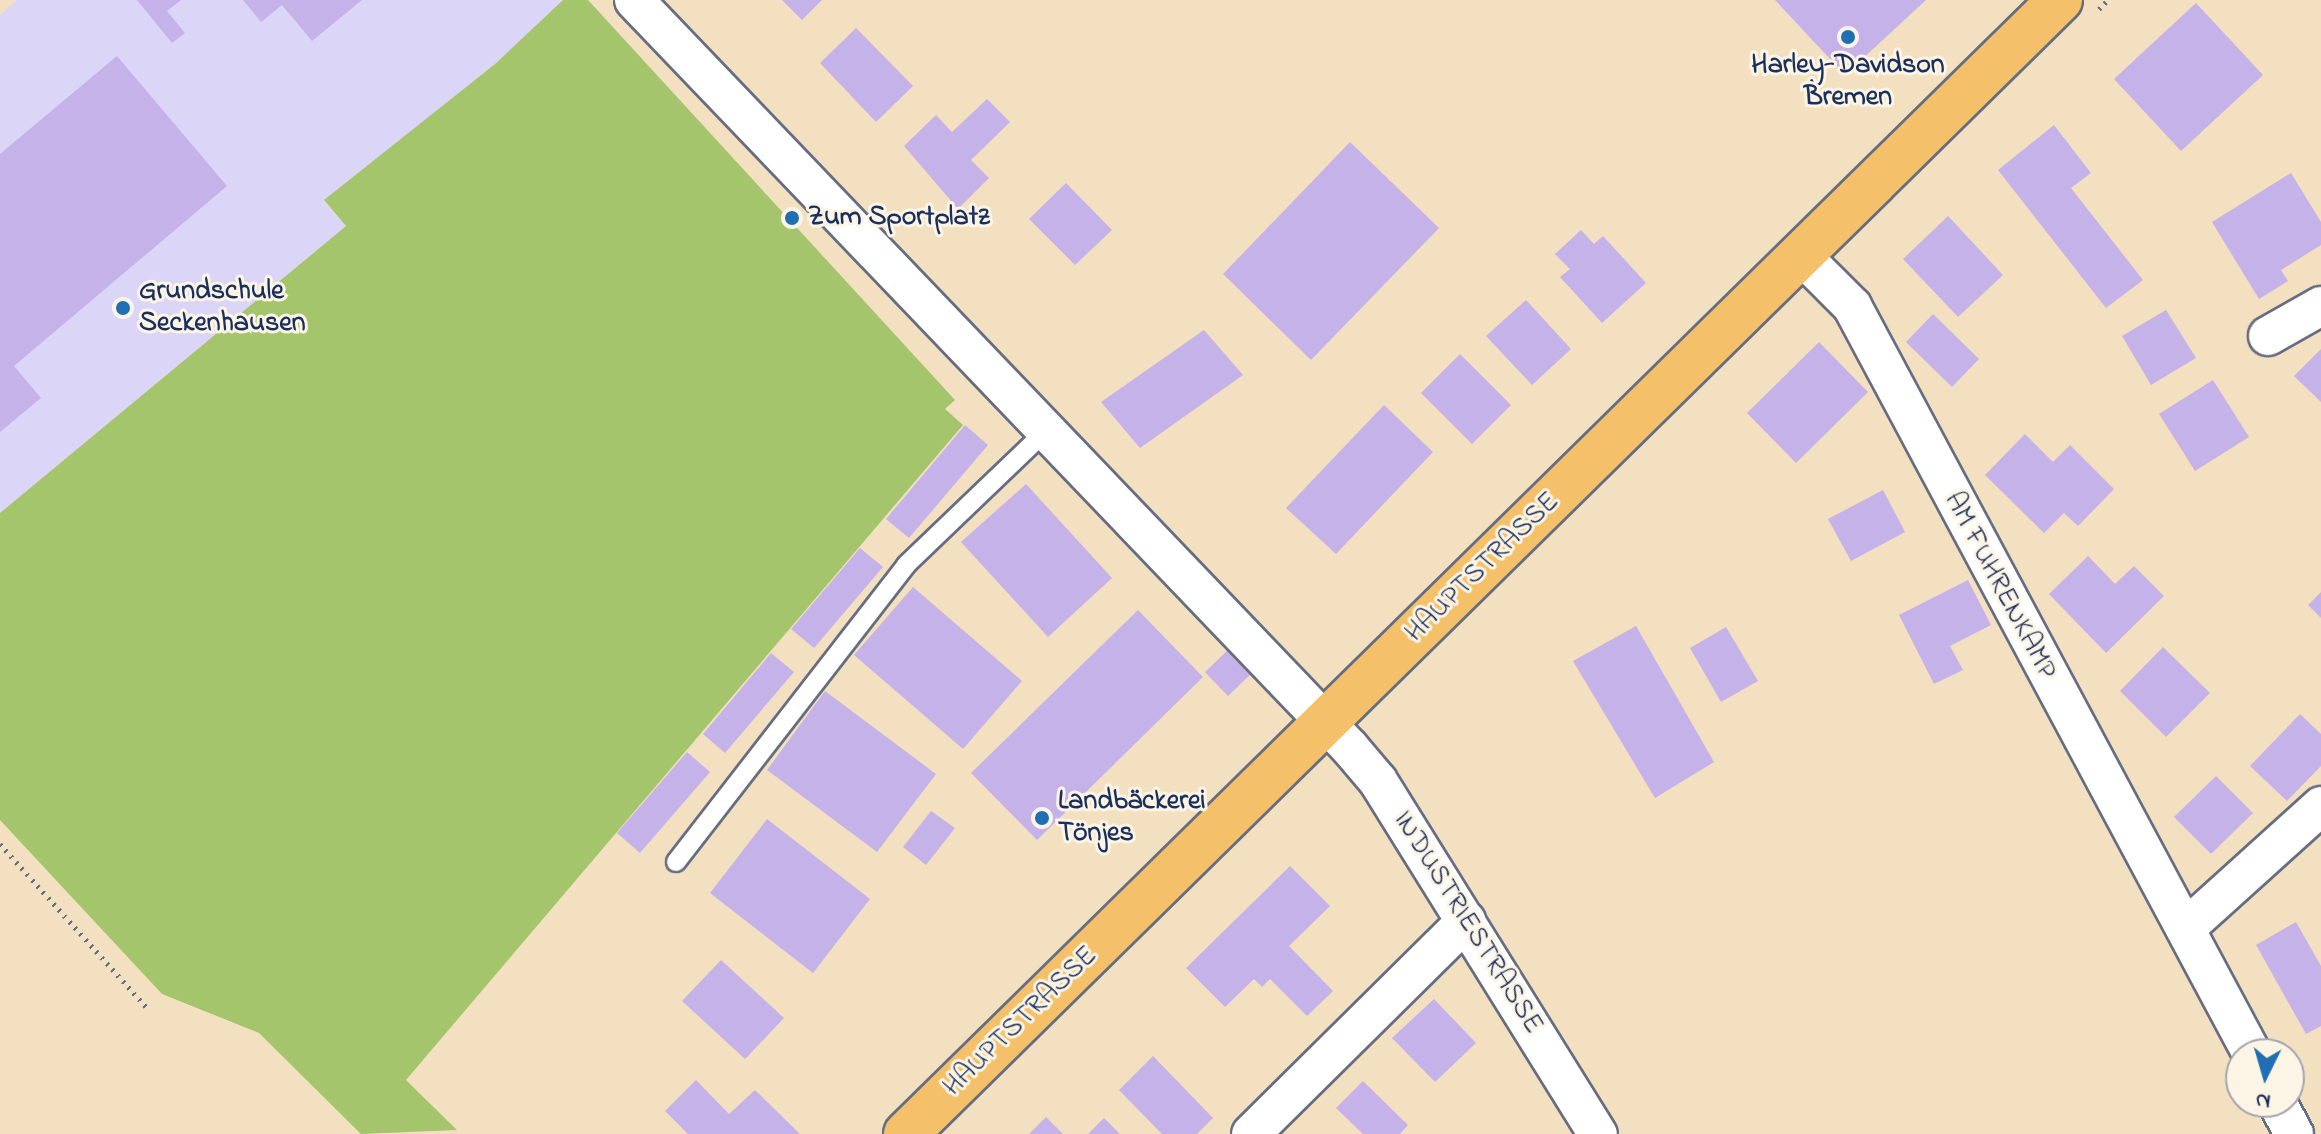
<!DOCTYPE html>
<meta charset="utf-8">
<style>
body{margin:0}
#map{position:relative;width:2321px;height:1134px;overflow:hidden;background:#f2e0c1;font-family:"Indie Flower",sans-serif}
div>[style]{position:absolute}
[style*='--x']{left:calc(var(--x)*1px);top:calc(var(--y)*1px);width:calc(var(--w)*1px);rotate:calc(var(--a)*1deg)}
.built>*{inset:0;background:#dbd6f7}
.green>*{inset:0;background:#a5c56d}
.building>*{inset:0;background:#c5b2e8}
.path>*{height:5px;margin-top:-2.5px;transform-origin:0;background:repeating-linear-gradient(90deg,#666d81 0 2px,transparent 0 8px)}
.roads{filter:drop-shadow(2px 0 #666d81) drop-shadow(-2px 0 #666d81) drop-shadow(0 2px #666d81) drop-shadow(0 -2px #666d81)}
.lane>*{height:18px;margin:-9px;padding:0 9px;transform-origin:9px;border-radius:9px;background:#fff}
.street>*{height:38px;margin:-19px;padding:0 19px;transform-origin:19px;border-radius:19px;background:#fff}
.primary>*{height:44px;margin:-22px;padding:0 22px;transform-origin:22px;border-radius:22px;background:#f4c16a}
.dots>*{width:22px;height:22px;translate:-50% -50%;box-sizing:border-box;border:4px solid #fcf5e5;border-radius:50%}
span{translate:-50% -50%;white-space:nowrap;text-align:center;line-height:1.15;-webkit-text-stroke:6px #fcf5e5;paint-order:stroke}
.poi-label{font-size:28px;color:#1b2f5e;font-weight:700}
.left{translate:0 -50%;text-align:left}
.street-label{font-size:28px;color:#1b2f5e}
.north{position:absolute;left:2225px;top:1038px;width:80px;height:80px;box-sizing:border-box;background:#fcf5e5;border:2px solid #a2a6af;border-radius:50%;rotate:185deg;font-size:22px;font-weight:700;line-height:32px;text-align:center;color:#1b2f5e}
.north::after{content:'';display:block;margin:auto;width:28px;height:36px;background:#1f6fb2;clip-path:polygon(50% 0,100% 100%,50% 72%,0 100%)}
</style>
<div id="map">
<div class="built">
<i style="clip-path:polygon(17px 0,563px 0,495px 64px,324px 201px,346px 226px,0 513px,0 15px)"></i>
</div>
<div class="green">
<i style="clip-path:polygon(563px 0,588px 0,955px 400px,945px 409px,963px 425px,406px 1080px,457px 1130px,361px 1134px,259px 1033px,162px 994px,0 820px,0 513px,346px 226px,324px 200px,495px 64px)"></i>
</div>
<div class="building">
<i style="clip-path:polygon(137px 0,181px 0,167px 11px,185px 33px,172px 43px)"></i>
<i style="clip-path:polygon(243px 0,362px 0,312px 41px,282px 5px,261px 22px)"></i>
<i style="clip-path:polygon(782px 0,822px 0,802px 20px)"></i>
<i style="clip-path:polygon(1775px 0,1926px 0,1845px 75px)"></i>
<i style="clip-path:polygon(2196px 3px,2263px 75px,2181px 151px,2114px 79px)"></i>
<i style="clip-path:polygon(856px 28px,913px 86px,876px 122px,820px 63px)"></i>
<i style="clip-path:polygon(117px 56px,227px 186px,14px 366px,41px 398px,0 432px,0 154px)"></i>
<i style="clip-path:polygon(987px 99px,1010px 122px,971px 160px,989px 178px,958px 209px,904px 146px,936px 115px,952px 132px)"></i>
<i style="clip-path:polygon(2054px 125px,2091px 173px,2071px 188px,2143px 280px,2106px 308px,1998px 170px)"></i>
<i style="clip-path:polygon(1350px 142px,1439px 228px,1311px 360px,1223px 274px)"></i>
<i style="clip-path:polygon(2291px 173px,2321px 222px,2321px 245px,2281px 270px,2288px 281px,2259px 299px,2212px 222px)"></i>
<i style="clip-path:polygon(1066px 183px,1112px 230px,1075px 265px,1029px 219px)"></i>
<i style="clip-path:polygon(1948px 216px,2003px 275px,1958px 317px,1903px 259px)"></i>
<i style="clip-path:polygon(1581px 230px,1594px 244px,1603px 236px,1646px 283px,1602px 323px,1560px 277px,1570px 269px,1555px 254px)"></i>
<i style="clip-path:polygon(1526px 300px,1571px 349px,1532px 385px,1486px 336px)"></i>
<i style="clip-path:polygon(2166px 310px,2196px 358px,2151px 385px,2122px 336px)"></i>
<i style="clip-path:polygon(1933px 314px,1979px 359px,1952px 387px,1906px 342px)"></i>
<i style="clip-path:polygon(1204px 330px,1243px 375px,1140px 448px,1101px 402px)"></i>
<i style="clip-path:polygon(1819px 342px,1868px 392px,1796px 463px,1747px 413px)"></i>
<i style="clip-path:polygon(2321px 349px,2321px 402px,2294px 376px)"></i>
<i style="clip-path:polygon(1460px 354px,1511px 405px,1472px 444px,1421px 393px)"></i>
<i style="clip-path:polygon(2213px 380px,2249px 437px,2195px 471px,2159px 414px)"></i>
<i style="clip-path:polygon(1384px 405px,1433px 452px,1336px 554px,1286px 508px)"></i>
<i style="clip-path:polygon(965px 425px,988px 445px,909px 538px,886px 519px)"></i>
<i style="clip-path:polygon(2025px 434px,2053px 462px,2070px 445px,2114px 489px,2078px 526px,2064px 513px,2044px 533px,1985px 475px)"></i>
<i style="clip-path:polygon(1026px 484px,1112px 578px,1048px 637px,961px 542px)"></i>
<i style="clip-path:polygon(1883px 490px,1905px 532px,1851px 561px,1828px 519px)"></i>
<i style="clip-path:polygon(860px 548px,883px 567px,814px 648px,791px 629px)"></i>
<i style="clip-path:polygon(2088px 556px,2115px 584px,2134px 566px,2164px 596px,2106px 653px,2049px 594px)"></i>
<i style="clip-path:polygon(1968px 580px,1991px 625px,1950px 646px,1963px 670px,1934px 684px,1899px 615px)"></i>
<i style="clip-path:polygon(913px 587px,1022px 681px,963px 749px,854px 655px)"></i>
<i style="clip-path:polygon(2321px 592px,2321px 618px,2308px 605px)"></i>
<i style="clip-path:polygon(1138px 610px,1203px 677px,1037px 840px,971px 773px)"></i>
<i style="clip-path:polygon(1636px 626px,1714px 762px,1655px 798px,1573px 661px)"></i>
<i style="clip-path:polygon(1726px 627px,1758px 681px,1721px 702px,1690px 648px)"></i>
<i style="clip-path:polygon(2163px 647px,2210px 693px,2166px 737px,2120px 691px)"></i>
<i style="clip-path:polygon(1227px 651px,1250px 675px,1228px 696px,1205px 672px)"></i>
<i style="clip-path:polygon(771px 653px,794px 672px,725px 753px,703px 734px)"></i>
<i style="clip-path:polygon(825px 691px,936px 774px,877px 852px,767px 770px)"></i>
<i style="clip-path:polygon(2300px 714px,2321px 734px,2321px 766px,2287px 801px,2250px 766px)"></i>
<i style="clip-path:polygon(687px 752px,710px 772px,640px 853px,617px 833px)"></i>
<i style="clip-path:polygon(2216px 776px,2253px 813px,2211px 854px,2174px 817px)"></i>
<i style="clip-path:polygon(931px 811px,955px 828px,926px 865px,903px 847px)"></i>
<i style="clip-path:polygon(767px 819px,870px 899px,813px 973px,710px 893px)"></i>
<i style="clip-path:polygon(1290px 866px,1330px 906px,1289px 946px,1333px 991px,1307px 1016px,1270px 979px,1262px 987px,1254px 979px,1225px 1007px,1186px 968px)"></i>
<i style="clip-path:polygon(2296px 922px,2321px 966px,2321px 1026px,2306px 1034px,2256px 945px)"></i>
<i style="clip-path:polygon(721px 960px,784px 1018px,745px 1059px,682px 1001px)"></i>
<i style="clip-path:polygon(1434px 999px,1476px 1043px,1435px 1082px,1392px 1038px)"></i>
<i style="clip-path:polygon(1153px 1056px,1213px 1118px,1197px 1134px,1162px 1134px,1119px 1090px)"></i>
<i style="clip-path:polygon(696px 1080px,729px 1114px,755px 1090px,800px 1134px,688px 1134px,665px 1111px)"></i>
<i style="clip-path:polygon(1363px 1081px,1408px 1125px,1400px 1134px,1363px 1134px,1336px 1108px)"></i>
<i style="clip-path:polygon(1046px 1117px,1063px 1134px,1029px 1134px)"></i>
<i style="clip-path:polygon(1104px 1118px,1120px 1134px,1088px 1134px)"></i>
</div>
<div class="path">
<i style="--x:2099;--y:9;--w:13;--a:-45"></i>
<i style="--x:0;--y:844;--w:219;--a:48.1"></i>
</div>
<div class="roads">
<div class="lane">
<i style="--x:676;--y:862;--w:376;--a:-52.2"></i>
<i style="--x:906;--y:565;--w:197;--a:-43.8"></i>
</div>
<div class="street">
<i style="--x:634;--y:0;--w:1035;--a:46.25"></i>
<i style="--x:1350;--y:748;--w:43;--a:49.7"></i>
<i style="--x:1378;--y:781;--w:416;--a:58.1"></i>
<i style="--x:1800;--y:254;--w:74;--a:45"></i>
<i style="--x:1852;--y:306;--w:848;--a:61.86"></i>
<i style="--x:2268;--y:336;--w:61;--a:-29.5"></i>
<i style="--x:2186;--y:928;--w:182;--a:-42.1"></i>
<i style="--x:2277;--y:1102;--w:36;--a:62"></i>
<i style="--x:1251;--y:1134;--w:303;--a:-44.7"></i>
</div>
<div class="primary">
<i style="--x:906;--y:1134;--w:1618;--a:-44.5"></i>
</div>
</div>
<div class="dots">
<i style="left:1848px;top:37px;background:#1f6fb2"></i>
<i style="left:792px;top:218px;background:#1f6fb2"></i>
<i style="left:123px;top:308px;background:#1f6fb2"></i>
<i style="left:1042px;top:818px;background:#1f6fb2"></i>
</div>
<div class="poi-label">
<span style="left:1848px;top:82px">Harley-Davidson<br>Bremen</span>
<span class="left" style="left:808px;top:218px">Zum Sportplatz</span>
<span class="left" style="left:139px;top:308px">Grundschule<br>Seckenhausen</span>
<span class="left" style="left:1058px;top:818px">Landbäckerei<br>Tönjes</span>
</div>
<div class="street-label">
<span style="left:1483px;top:568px;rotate:-44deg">HAUPTSTRASSE</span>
<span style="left:1999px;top:586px;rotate:62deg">AM FUHRENKAMP</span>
<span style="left:1467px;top:923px;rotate:58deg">INDUSTRIESTRASSE</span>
<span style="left:1021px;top:1022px;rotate:-44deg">HAUPTSTRASSE</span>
</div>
<div class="north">N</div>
</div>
